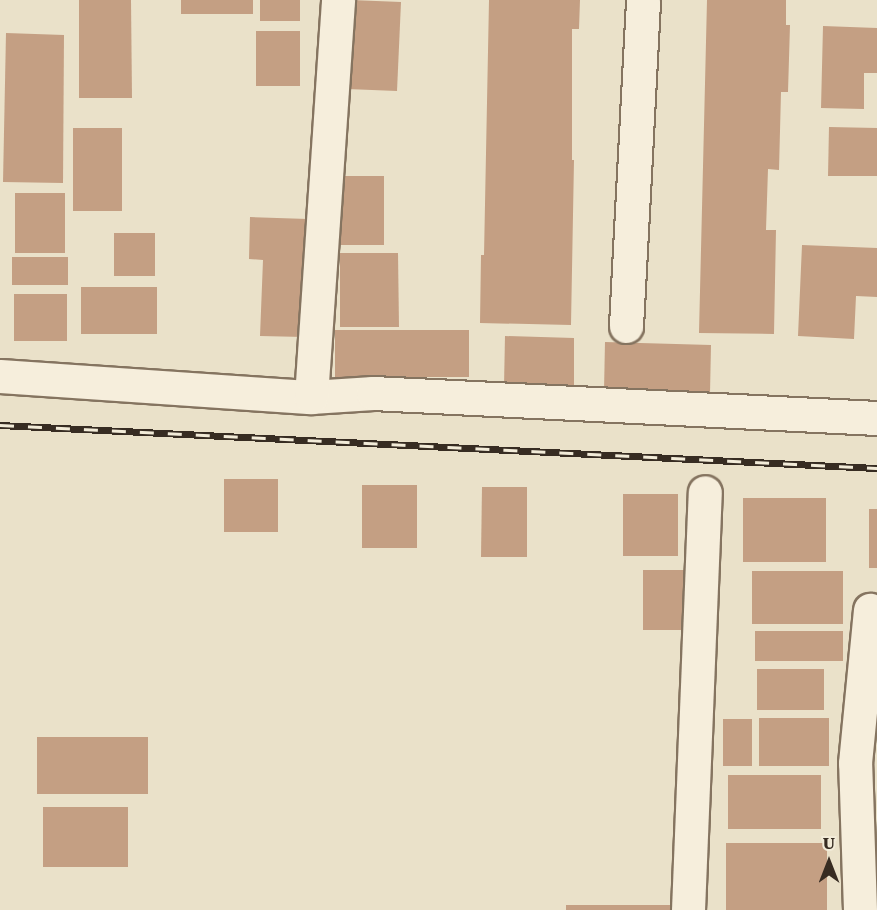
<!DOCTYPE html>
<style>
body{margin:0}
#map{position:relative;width:877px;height:910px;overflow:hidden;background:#eae1c9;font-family:"Roboto Serif",serif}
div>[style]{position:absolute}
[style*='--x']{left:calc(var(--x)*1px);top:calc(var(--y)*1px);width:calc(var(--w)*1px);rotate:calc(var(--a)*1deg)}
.building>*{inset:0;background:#c49f83}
.roads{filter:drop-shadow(2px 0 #857460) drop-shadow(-2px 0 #857460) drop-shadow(0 2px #857460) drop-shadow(0 -2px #857460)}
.minor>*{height:33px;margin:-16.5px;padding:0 16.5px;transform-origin:16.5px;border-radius:16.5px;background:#f6eedc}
.rail>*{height:7px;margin-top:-3.5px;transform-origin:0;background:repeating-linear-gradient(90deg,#f2ebd8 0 14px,#372c22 0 28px);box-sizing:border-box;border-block:2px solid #372c22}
span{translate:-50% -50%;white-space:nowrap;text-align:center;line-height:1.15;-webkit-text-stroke:5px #f2ebd8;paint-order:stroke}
.north{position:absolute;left:799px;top:832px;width:60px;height:60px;-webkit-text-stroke:4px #f2ebd8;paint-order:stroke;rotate:0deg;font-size:16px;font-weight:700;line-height:24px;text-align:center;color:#372c22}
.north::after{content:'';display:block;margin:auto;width:21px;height:27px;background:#372c22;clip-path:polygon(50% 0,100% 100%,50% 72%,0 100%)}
</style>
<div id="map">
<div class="building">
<i style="clip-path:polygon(79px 0,131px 0,132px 98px,79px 98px)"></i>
<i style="clip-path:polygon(181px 0,253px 0,253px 14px,181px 14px)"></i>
<i style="clip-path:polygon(260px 0,300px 0,300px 21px,260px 21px)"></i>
<i style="clip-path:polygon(351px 0,401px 2px,397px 91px,347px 89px)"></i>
<i style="clip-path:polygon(489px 0,580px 0,579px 29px,572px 29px,572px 160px,574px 160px,571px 325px,480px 323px,481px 255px,484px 255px)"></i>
<i style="clip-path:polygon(707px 0,786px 0,786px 25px,790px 25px,788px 92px,781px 92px,779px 170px,768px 169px,766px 230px,776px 230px,774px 334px,699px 333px)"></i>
<i style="clip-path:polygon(823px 26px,877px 28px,877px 73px,864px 73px,864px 109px,821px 108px)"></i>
<i style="clip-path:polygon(256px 31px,300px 31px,300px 86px,256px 86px)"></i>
<i style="clip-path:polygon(6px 33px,64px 35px,63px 183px,3px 182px)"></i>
<i style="clip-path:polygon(829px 127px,877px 128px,877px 176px,828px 176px)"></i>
<i style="clip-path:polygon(73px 128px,122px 128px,122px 211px,73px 211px)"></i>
<i style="clip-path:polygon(338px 176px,384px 176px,384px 245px,338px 245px)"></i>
<i style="clip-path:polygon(15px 193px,65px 193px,65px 253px,15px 253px)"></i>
<i style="clip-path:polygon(250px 217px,308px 219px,304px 337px,260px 336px,263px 260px,249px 259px)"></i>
<i style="clip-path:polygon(114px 233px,155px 233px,155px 276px,114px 276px)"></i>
<i style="clip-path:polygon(802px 245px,877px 248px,877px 297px,856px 296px,854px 339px,798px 336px)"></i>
<i style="clip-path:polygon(340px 253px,398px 253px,399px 327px,340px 327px)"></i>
<i style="clip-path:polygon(12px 257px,68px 257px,68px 285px,12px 285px)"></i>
<i style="clip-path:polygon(81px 287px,157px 287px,157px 334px,81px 334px)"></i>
<i style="clip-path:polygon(14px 294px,67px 294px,67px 341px,14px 341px)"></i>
<i style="clip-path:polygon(335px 330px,469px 330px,469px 377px,335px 377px)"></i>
<i style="clip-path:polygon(505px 336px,574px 338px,574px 388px,504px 386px)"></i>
<i style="clip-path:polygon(605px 342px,711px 345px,710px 393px,604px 391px)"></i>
<i style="clip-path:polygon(224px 479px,278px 479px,278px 532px,224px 532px)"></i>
<i style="clip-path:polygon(362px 485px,417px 485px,417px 548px,362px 548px)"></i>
<i style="clip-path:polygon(482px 487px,527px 487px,527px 557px,481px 557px)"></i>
<i style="clip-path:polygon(623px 494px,678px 494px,678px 556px,623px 556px)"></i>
<i style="clip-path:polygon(743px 498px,826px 498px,826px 562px,743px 562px)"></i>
<i style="clip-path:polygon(869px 509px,877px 509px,877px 568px,869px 568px)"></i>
<i style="clip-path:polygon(643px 570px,690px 570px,690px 630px,643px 630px)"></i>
<i style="clip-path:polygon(752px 571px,843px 571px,843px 624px,752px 624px)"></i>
<i style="clip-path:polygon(755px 631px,843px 631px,843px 661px,755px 661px)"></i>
<i style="clip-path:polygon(757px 669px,824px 669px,824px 710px,757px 710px)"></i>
<i style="clip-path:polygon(759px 718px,829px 718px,829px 766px,759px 766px)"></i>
<i style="clip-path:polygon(723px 719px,752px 719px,752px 766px,723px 766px)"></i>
<i style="clip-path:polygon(37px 737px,148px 737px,148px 794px,37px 794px)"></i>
<i style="clip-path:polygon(728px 775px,821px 775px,821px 829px,728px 829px)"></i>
<i style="clip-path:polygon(43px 807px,128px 807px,128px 867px,43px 867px)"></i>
<i style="clip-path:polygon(726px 843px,827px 843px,827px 910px,726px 910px)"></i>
<i style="clip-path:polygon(566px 905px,672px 905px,672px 910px,566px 910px)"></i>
</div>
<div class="roads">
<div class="minor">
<i style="--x:626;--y:326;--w:326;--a:-87"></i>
<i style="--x:0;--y:376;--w:312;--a:3.9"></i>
<i style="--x:311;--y:397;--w:62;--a:-3.7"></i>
<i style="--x:373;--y:393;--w:505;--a:2.84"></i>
<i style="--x:311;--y:397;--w:398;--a:-86.1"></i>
<i style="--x:688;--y:910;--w:418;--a:-87.7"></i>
<i style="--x:860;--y:910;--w:147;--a:-91.9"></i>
<i style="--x:855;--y:763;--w:154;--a:-84.4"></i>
</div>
</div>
<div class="rail">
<i style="--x:0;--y:425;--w:878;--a:2.81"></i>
</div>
<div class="north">U</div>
</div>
